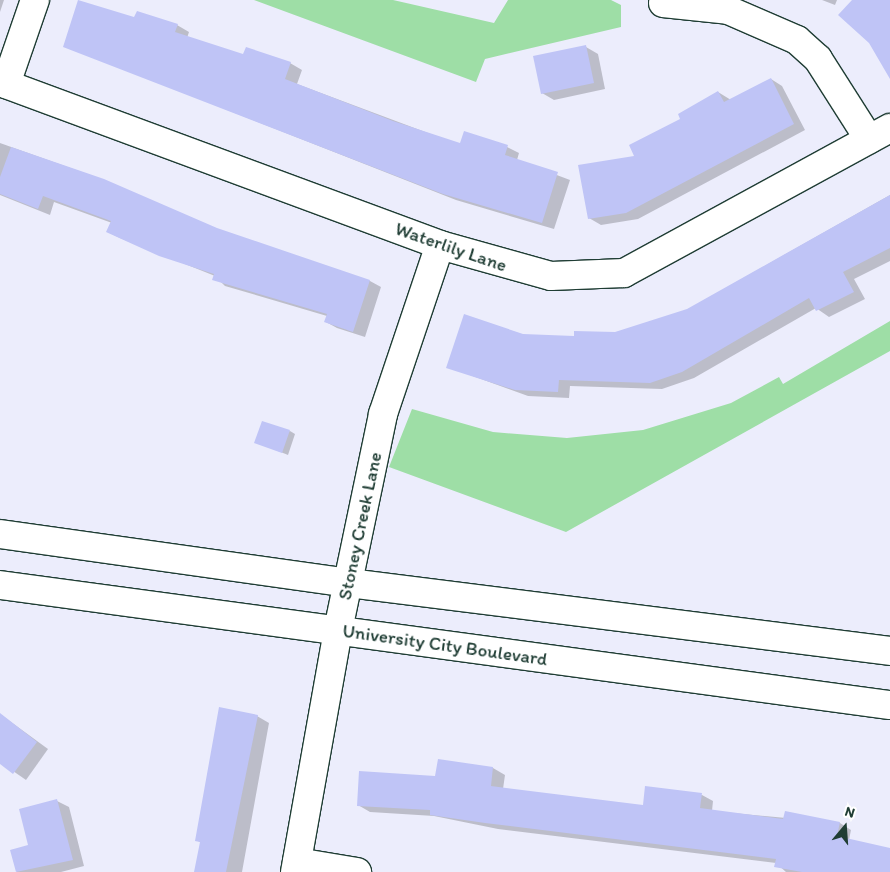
<!DOCTYPE html>
<style>
body{margin:0}
#map{position:relative;width:890px;height:872px;overflow:hidden;background:#ecedfc;font-family:Itim,sans-serif}
div>[style]{position:absolute}
[style*='--x']{left:calc(var(--x)*1px);top:calc(var(--y)*1px);width:calc(var(--w)*1px);rotate:calc(var(--a)*1deg)}
.green>*{inset:0;background:#9edea6}
.shadow>*{inset:0;background:#0003}
.building>*{inset:0;background:#bfc4f6}
.roads{filter:drop-shadow(1px 0 #1f3d34) drop-shadow(-1px 0 #1f3d34) drop-shadow(0 1px #1f3d34) drop-shadow(0 -1px #1f3d34)}
.minor>*{height:28px;margin:-14px;padding:0 14px;transform-origin:14px;border-radius:14px;background:#fff}
.secondary>*{height:28px;margin:-14px;padding:0 14px;transform-origin:14px;border-radius:14px;background:#fff}
span{translate:-50% -50%;white-space:nowrap;text-align:center;line-height:1.15;-webkit-text-stroke:4px #fff;paint-order:stroke}
.street-label{font-size:19px;color:#1f3d34}
.north{position:absolute;left:820px;top:802px;width:50px;height:50px;-webkit-text-stroke:4px #fff;paint-order:stroke;rotate:18deg;font-size:14px;font-weight:700;line-height:20px;text-align:center;color:#1f3d34}
.north::after{content:'';display:block;margin:auto;width:18px;height:22px;background:#1f3d34;clip-path:polygon(50% 0,100% 100%,50% 72%,0 100%)}
</style>
<div id="map">
<div class="green">
<i style="clip-path:polygon(254px 0,393px 0,494px 23px,508px 0,611px 0,621px 5px,621px 27px,485px 59px,476px 82px)"></i>
<i style="clip-path:polygon(890px 321px,890px 351px,566px 532px,389px 467px,412px 409px,493px 432px,567px 438px,643px 430px,731px 403px,779px 377px,783px 384px)"></i>
</div>
<div class="shadow">
<i style="clip-path:polygon(0 0,4px 0,0 12px)"></i>
<i style="clip-path:polygon(822px 0,837px 0,835px 5px)"></i>
<i style="clip-path:polygon(135px 19px,177px 25px,189px 32px,187px 38px,244px 56px,290px 63px,302px 70px,297px 84px,460px 145px,507px 147px,519px 153px,517px 160px,570px 180px,554px 229px,456px 200px,65px 46px)"></i>
<i style="clip-path:polygon(586px 47px,598px 54px,605px 89px,554px 100px,542px 93px)"></i>
<i style="clip-path:polygon(771px 79px,782px 86px,805px 130px,638px 219px,601px 225px,589px 218px,636px 157px,682px 120px,718px 92px,731px 100px)"></i>
<i style="clip-path:polygon(0 143px,104px 180px,217px 229px,370px 281px,381px 287px,365px 337px,337px 328px,326px 322px,327px 316px,225px 286px,215px 276px,120px 238px,108px 232px,112px 223px,54px 202px,50px 215px,0 195px)"></i>
<i style="clip-path:polygon(890px 195px,890px 261px,854px 279px,865px 299px,829px 317px,816px 308px,694px 378px,662px 389px,570px 386px,569px 398px,528px 396px,448px 367px,522px 335px,575px 338px,615px 333px,687px 310px)"></i>
<i style="clip-path:polygon(290px 431px,295px 434px,288px 455px,256px 442px)"></i>
<i style="clip-path:polygon(0 714px,48px 749px,26px 780px,0 762px)"></i>
<i style="clip-path:polygon(257px 716px,269px 723px,242px 872px,195px 872px,201px 843px,197px 840px)"></i>
<i style="clip-path:polygon(439px 760px,493px 768px,505px 775px,503px 789px,644px 806px,702px 795px,713px 801px,712px 811px,840px 823px,851px 830px,849px 840px,890px 849px,890px 872px,786px 872px,776px 863px,498px 829px,434px 816px,370px 812px,358px 805px,436px 777px)"></i>
<i style="clip-path:polygon(57px 801px,69px 807px,84px 866px,61px 872px,17px 872px,12px 850px,30px 846px)"></i>
</div>
<div class="building">
<i style="clip-path:polygon(78px 0,134px 17px,137px 11px,178px 24px,175px 32px,243px 54px,246px 47px,291px 62px,285px 79px,393px 121px,460px 143px,464px 131px,508px 145px,505px 155px,558px 172px,542px 223px,443px 194px,63px 47px)"></i>
<i style="clip-path:polygon(852px 0,890px 0,890px 79px,869px 43px,838px 15px)"></i>
<i style="clip-path:polygon(586px 45px,594px 83px,541px 94px,533px 56px)"></i>
<i style="clip-path:polygon(771px 78px,794px 124px,626px 213px,588px 219px,578px 165px,634px 156px,629px 145px,680px 119px,678px 114px,718px 91px,724px 102px)"></i>
<i style="clip-path:polygon(11px 147px,104px 179px,217px 228px,370px 280px,353px 332px,324px 322px,327px 314px,212px 280px,214px 274px,159px 256px,106px 232px,111px 221px,43px 196px,38px 209px,0 194px,0 177px)"></i>
<i style="clip-path:polygon(890px 195px,890px 248px,843px 272px,854px 292px,816px 311px,809px 298px,682px 372px,650px 383px,559px 380px,558px 392px,515px 390px,446px 368px,464px 314px,523px 334px,574px 336px,574px 331px,615px 332px,687px 309px)"></i>
<i style="clip-path:polygon(262px 421px,290px 430px,282px 453px,254px 443px)"></i>
<i style="clip-path:polygon(219px 707px,258px 715px,226px 872px,194px 872px,200px 842px,195px 841px)"></i>
<i style="clip-path:polygon(0 713px,37px 742px,13px 774px,0 764px)"></i>
<i style="clip-path:polygon(438px 759px,493px 767px,491px 786px,643px 805px,645px 786px,702px 793px,700px 808px,783px 819px,785px 811px,840px 822px,837px 836px,890px 848px,890px 872px,802px 872px,774px 867px,776px 859px,485px 823px,430px 815px,430px 810px,357px 806px,359px 771px,435px 776px)"></i>
<i style="clip-path:polygon(57px 799px,73px 860px,16px 872px,10px 850px,28px 845px,19px 809px)"></i>
</div>
<div class="roads">
<div class="minor">
<i style="--x:663;--y:3;--w:65;--a:6.1"></i>
<i style="--x:728;--y:10;--w:75;--a:23.5"></i>
<i style="--x:797;--y:40;--w:28;--a:42"></i>
<i style="--x:818;--y:59;--w:95;--a:57.5"></i>
<i style="--x:0;--y:82;--w:469;--a:20.3"></i>
<i style="--x:440;--y:245;--w:115;--a:15.6"></i>
<i style="--x:551;--y:276;--w:73;--a:-2.4"></i>
<i style="--x:624;--y:273;--w:303;--a:-28.6"></i>
<i style="--x:6;--y:84;--w:89;--a:-71"></i>
<i style="--x:297;--y:862;--w:61;--a:9.5"></i>
<i style="--x:295;--y:872;--w:246;--a:-79.9"></i>
<i style="--x:338;--y:630;--w:221;--a:-78.2"></i>
<i style="--x:383;--y:414;--w:178;--a:-71.4"></i>
</div>
<div class="secondary">
<i style="--x:0;--y:534;--w:352;--a:8"></i>
<i style="--x:349;--y:583;--w:545;--a:7.16"></i>
<i style="--x:0;--y:585;--w:898;--a:7.68"></i>
</div>
</div>
<div class="street-label">
<span style="left:451px;top:247px;rotate:19deg">Waterlily Lane</span>
<span style="left:360px;top:526px;rotate:-78deg">Stoney Creek Lane</span>
<span style="left:445px;top:645px;rotate:8deg">University City Boulevard</span>
</div>
<div class="north">N</div>
</div>
